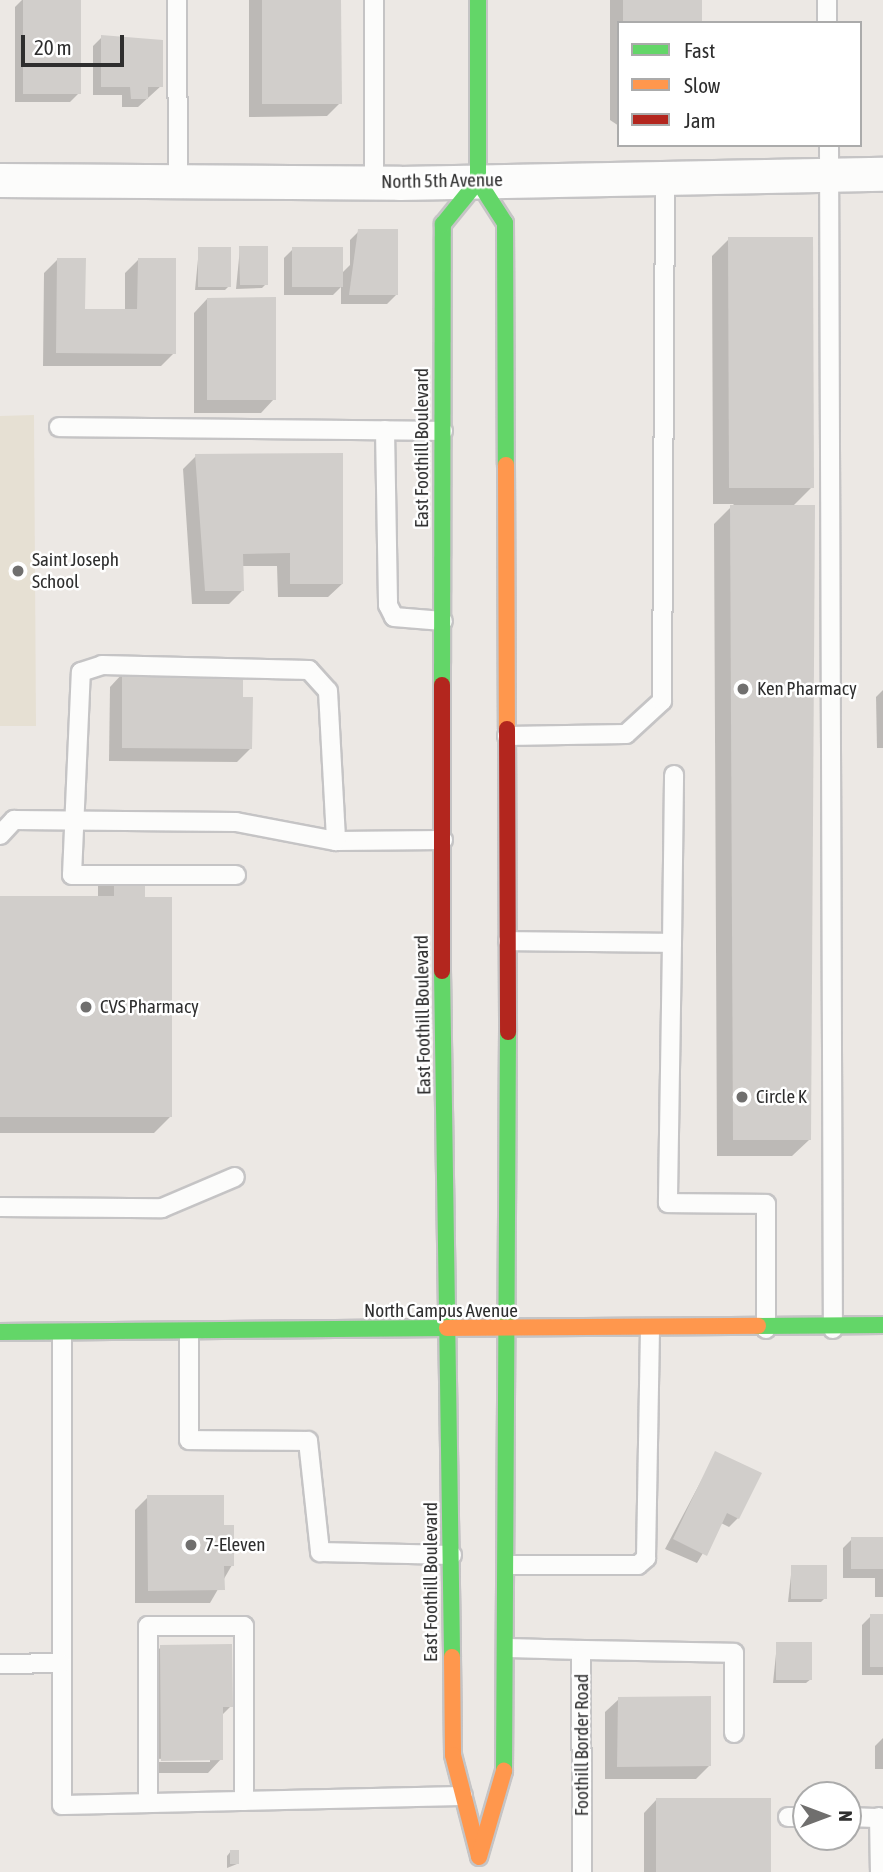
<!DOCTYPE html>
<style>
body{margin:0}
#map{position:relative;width:883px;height:1872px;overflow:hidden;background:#ece8e4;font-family:"Asap Condensed",sans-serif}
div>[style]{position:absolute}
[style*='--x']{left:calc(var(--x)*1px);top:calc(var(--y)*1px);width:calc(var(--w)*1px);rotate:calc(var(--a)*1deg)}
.education>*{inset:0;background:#e6e0d3}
.shadow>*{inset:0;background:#0003}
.building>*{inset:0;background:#d1cecb}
.roads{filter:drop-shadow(2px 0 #c5c4c5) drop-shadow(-2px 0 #c5c4c5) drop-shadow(0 2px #c5c4c5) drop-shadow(0 -2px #c5c4c5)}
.lane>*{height:18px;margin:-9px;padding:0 9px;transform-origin:9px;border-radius:9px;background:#fcfcfb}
.street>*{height:33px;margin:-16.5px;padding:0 16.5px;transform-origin:16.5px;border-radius:16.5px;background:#fcfcfb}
.fast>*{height:16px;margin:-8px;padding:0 8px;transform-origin:8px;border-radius:8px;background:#63d668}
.slow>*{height:16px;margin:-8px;padding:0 8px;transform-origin:8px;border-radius:8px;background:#ff974d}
.jam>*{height:16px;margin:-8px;padding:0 8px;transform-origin:8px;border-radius:8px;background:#b3261e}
.dots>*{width:19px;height:19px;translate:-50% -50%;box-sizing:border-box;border:4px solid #fff;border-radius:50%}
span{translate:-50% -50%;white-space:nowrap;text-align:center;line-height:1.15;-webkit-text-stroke:5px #fff;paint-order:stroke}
.street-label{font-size:19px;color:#2e2e2e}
.poi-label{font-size:19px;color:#2e2e2e}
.left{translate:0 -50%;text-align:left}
.legend{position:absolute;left:617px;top:21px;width:245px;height:126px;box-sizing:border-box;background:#fff;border:2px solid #ababab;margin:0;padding:9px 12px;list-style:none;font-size:21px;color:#2e2e2e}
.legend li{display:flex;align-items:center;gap:14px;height:35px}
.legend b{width:35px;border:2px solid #ababab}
.north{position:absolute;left:792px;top:1781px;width:70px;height:70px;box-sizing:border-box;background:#fff;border:2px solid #ababab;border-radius:50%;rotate:90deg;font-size:19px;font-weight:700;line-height:28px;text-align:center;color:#2e2e2e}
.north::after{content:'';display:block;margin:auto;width:24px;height:32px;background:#706f6e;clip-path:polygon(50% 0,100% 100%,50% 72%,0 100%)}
.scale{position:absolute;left:21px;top:35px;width:103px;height:32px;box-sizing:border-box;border:4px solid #2e2e2e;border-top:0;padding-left:9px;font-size:21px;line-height:24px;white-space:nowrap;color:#2e2e2e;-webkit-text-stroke:5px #fff;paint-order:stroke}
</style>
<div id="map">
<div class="education">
<i style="clip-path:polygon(34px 415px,36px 726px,0 726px,0 416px)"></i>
</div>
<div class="shadow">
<i style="clip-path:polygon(22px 0,79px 0,79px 93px,70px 102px,15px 102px,15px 7px)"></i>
<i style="clip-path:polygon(249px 0,339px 0,340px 103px,327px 116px,249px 117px)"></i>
<i style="clip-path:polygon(610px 0,700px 0,700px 23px,619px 23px,619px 126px,610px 120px)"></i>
<i style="clip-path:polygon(102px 37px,161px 86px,138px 107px,122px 107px,122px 95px,93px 95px,93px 46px)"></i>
<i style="clip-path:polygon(359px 231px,396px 295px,387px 304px,341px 304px,341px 287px,333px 295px,284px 295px,284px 258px,293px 249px,342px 273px,350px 265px,350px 240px)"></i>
<i style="clip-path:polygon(729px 239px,812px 487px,792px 507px,809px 1140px,792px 1156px,717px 1156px,714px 524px,734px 504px,713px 504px,712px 256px)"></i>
<i style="clip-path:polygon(240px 248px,266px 284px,262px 288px,236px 289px)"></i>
<i style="clip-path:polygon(199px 249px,229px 286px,225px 290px,195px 290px)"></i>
<i style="clip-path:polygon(57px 260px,83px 310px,125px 311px,125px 273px,138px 260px,174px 353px,161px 366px,43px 366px,44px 273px)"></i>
<i style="clip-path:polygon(207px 299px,274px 399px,261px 413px,194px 413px,194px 313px)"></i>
<i style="clip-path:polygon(196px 456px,342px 584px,328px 597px,278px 597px,277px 566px,242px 566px,242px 591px,229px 604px,192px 604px,183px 469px)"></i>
<i style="clip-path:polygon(123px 673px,215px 674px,250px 749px,237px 762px,109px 761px,110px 687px)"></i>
<i style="clip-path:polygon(883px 690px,883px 748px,877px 748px,876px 697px)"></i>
<i style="clip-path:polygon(114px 866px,171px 1116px,154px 1133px,0 1133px,0 898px,98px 898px,98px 883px)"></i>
<i style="clip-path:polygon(716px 1453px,738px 1518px,729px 1527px,721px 1523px,697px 1563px,665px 1549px)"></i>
<i style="clip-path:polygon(148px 1497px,222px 1526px,232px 1565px,210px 1603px,135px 1603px,135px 1510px)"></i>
<i style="clip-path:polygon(852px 1539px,883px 1539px,883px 1597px,875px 1597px,875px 1578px,843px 1578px,843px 1548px)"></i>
<i style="clip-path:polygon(792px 1566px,825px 1598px,821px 1602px,788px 1602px)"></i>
<i style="clip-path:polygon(871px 1616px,883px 1616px,883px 1675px,862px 1675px,862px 1625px)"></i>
<i style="clip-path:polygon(777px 1644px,811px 1679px,806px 1683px,773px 1683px)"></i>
<i style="clip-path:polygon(evenodd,161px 1647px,231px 1706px,221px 1716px,221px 1759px,208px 1773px,148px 1773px,148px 1660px,161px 1647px,210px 1758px,210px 1762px,152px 1762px,152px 1759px,210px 1758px)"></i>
<i style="clip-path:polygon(619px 1699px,709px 1766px,696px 1779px,605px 1779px,605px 1712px)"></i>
<i style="clip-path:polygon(883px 1738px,883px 1769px,875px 1769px,875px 1746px)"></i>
<i style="clip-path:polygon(657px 1799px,770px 1872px,644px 1872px,644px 1813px)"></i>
<i style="clip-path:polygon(231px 1851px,237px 1864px,227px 1868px,227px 1856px)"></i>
</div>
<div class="building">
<i style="clip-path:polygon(23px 0,81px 0,81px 94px,23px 94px)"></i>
<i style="clip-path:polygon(262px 0,341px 0,342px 104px,262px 104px)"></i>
<i style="clip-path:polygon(623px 0,702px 0,702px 23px,623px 23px)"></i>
<i style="clip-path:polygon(101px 35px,163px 40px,163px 87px,148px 87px,148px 99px,131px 99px,130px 87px,101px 87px)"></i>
<i style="clip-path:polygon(358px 229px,398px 229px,398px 295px,349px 295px)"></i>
<i style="clip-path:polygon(728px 237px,813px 237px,814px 488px,729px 488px)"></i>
<i style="clip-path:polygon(239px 246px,268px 246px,268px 285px,240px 285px)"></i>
<i style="clip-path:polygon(198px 247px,231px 247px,231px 287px,198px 287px)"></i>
<i style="clip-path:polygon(292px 247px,343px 247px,343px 287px,292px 287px)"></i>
<i style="clip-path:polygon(57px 258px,86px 258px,85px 309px,137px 309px,138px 258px,176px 258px,176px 354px,56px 353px)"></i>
<i style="clip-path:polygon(276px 297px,276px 400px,207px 400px,207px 298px)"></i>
<i style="clip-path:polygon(343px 453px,343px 584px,290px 584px,290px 553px,243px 554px,244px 591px,205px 591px,195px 454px)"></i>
<i style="clip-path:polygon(730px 505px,815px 505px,811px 1140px,733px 1140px)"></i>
<i style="clip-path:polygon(122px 672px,243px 678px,243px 697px,253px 697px,252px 749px,122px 748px)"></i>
<i style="clip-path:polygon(114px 864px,145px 864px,145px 897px,172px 897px,172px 1117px,0 1117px,0 896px,114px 896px)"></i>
<i style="clip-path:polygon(715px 1451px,762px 1473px,739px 1519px,727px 1513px,707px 1556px,673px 1539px)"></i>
<i style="clip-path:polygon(147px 1495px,224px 1495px,224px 1525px,234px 1525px,234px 1566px,224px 1566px,225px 1590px,148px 1591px)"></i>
<i style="clip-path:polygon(851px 1537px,883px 1537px,883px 1569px,851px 1569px)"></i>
<i style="clip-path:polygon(791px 1565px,827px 1565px,827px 1599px,791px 1599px)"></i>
<i style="clip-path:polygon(870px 1614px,883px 1614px,883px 1667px,870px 1667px)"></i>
<i style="clip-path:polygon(776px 1642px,812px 1642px,812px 1680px,776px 1680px)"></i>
<i style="clip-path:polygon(232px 1644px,233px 1707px,223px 1707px,223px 1760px,161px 1761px,160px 1645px)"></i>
<i style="clip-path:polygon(711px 1696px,711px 1766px,617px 1767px,618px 1697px)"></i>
<i style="clip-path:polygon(656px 1798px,771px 1798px,771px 1872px,656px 1872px)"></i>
<i style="clip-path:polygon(230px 1850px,239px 1850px,239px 1864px,230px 1864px)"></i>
</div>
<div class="roads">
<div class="lane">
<i style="--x:177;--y:0;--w:179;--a:89.7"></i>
<i style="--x:374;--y:0;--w:182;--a:90"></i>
<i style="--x:827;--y:0;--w:23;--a:90"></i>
<i style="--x:829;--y:145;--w:1184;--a:89.81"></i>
<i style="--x:59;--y:427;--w:384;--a:0.6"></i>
<i style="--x:385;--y:430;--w:175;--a:89"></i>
<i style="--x:388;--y:605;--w:13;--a:63"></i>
<i style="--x:394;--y:617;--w:49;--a:4.7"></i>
<i style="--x:507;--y:736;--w:119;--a:-1"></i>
<i style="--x:626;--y:734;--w:49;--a:-42.5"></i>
<i style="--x:662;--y:701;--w:525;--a:-89.67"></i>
<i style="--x:0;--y:835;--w:21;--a:-47"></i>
<i style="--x:14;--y:820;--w:222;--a:0.5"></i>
<i style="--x:236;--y:822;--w:102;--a:10.8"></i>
<i style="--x:336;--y:841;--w:107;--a:-0.5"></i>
<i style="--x:236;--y:875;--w:164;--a:180"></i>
<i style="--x:72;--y:875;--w:203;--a:-87.5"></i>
<i style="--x:81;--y:672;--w:22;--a:-18"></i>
<i style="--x:102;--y:665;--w:207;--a:1.4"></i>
<i style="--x:309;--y:670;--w:28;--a:48"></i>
<i style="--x:328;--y:691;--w:150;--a:86.9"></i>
<i style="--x:508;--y:941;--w:164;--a:0.7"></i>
<i style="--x:672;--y:943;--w:260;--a:90.9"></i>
<i style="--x:668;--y:1203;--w:98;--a:0.6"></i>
<i style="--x:766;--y:1204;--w:125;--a:90"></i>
<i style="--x:672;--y:943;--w:168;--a:-89.3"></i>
<i style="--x:0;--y:1207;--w:162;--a:0.4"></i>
<i style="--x:162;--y:1208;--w:79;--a:-23"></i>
<i style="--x:62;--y:1334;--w:471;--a:90"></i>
<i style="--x:62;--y:1805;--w:401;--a:-1.3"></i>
<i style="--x:189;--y:1334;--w:106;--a:90"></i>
<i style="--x:189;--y:1440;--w:119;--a:0.5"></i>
<i style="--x:308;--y:1441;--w:112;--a:83.8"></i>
<i style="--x:320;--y:1552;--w:132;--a:1.3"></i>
<i style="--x:507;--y:1565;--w:131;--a:0"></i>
<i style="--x:638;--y:1565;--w:11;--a:-41"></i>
<i style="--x:646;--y:1558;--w:228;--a:-89"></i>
<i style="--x:508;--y:1648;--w:73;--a:1.6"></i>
<i style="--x:581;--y:1650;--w:222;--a:89.7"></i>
<i style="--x:581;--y:1650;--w:153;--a:1.1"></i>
<i style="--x:734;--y:1653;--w:80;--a:90"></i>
<i style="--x:0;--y:1664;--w:61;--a:-0.9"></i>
<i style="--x:148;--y:1803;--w:177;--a:-90"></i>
<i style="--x:148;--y:1626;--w:96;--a:0"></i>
<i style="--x:244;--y:1626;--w:175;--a:90"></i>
<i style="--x:788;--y:1817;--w:18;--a:0"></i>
<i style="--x:848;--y:1817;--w:35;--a:2"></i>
<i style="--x:879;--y:1817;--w:55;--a:89"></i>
</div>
<div class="street">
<i style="--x:0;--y:180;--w:399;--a:0.4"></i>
<i style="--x:399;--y:183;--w:484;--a:-1.1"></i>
</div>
<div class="fast">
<i style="--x:478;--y:0;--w:181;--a:90"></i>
<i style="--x:478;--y:181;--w:50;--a:57.3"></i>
<i style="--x:505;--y:223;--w:242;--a:89.8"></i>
<i style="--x:442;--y:685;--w:461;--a:-89.9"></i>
<i style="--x:443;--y:224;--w:55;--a:-50.9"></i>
<i style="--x:442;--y:971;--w:686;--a:89.16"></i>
<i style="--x:758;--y:1326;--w:125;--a:-0.5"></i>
<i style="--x:0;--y:1332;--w:447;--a:-0.5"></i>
<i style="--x:504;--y:1771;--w:739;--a:-89.69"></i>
</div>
<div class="slow">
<i style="--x:506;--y:465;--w:264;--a:89.8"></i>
<i style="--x:447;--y:1328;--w:311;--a:-0.4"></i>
<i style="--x:452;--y:1657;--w:98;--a:89.4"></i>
<i style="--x:453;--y:1755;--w:104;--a:75.6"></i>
<i style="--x:479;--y:1857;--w:90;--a:-73.8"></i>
</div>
<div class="jam">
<i style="--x:507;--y:729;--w:303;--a:89.8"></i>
<i style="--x:442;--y:971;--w:286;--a:-90"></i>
</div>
</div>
<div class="dots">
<i style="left:18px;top:571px;background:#706f6e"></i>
<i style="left:743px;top:689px;background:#706f6e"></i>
<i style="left:86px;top:1007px;background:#706f6e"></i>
<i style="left:742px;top:1097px;background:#706f6e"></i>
<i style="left:191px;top:1545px;background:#706f6e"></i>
</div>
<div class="street-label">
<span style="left:442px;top:181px;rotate:-1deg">North 5th Avenue</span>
<span style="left:422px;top:448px;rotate:-90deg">East Foothill Boulevard</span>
<span style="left:423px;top:1015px;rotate:-91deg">East Foothill Boulevard</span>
<span style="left:441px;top:1311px">North Campus Avenue</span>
<span style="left:431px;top:1582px;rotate:-90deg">East Foothill Boulevard</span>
<span style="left:582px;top:1745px;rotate:-90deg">Foothill Border Road</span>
</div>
<div class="poi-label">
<span class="left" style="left:32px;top:571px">Saint Joseph<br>School</span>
<span class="left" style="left:757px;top:689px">Ken Pharmacy</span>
<span class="left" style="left:100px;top:1007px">CVS Pharmacy</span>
<span class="left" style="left:756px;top:1097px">Circle K</span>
<span class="left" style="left:205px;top:1545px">7-Eleven</span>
</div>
<ul class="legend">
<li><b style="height:9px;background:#63d668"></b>Fast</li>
<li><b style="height:9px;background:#ff974d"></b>Slow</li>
<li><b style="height:9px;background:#b3261e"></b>Jam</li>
</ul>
<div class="north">N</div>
<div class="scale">20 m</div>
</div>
